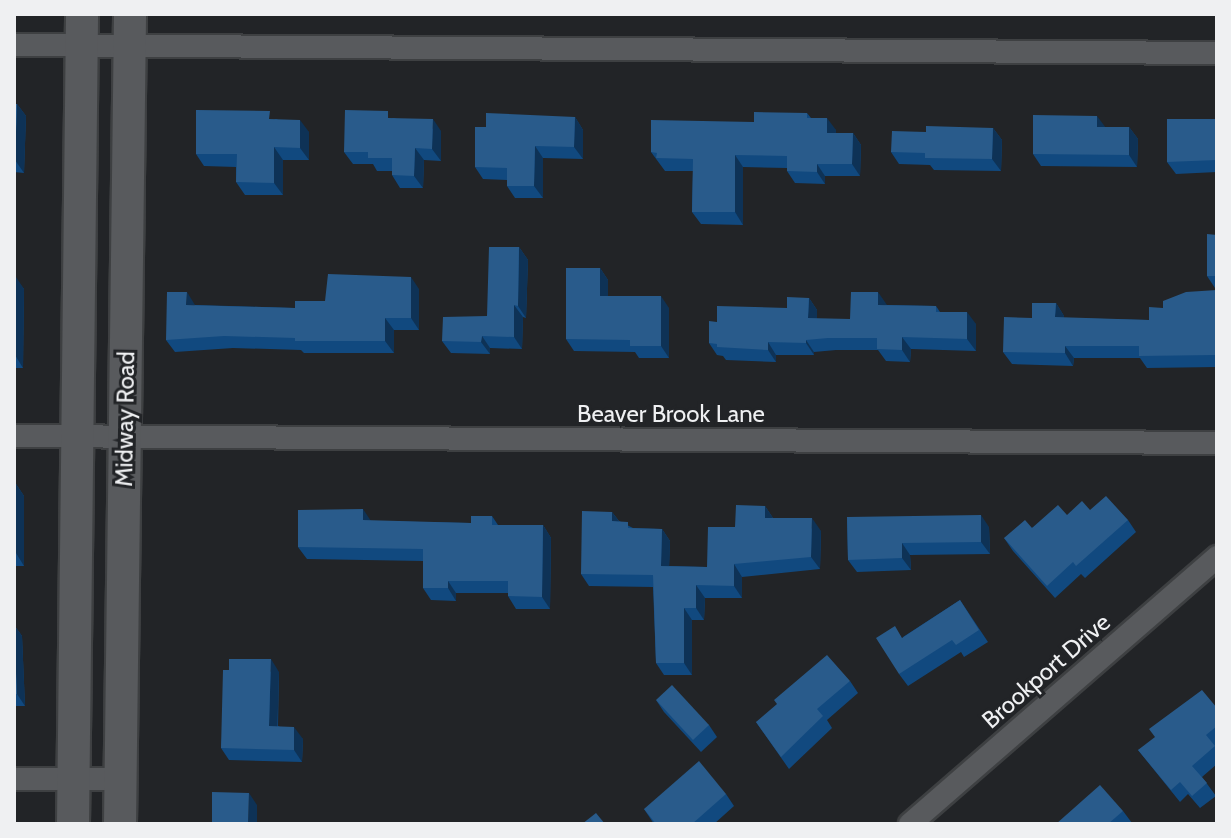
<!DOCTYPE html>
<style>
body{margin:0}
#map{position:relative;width:1231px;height:838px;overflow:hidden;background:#222427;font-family:Cabin,sans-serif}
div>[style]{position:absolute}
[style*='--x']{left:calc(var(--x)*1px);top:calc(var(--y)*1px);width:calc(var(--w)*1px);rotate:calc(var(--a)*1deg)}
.roads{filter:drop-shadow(2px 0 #3e4042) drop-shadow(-2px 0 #3e4042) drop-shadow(0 2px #3e4042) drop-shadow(0 -2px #3e4042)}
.street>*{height:22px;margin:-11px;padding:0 11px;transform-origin:11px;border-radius:11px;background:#585a5d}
.secondary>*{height:32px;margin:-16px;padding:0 16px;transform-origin:16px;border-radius:16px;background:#585a5d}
.wall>*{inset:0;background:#11497f}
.shaded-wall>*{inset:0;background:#0e3256}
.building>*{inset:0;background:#295b8b}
span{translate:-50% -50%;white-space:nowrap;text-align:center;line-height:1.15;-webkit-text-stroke:6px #222427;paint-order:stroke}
.street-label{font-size:24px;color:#eff0f2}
.frame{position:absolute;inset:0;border:16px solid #eff0f2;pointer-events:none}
</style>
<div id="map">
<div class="roads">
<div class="street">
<i style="--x:14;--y:45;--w:1203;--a:0.38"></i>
<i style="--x:14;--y:436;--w:1203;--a:0.33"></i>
<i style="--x:14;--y:779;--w:106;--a:0"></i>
<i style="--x:910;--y:824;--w:407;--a:-41"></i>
</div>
<div class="secondary">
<i style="--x:73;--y:824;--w:810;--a:-89.36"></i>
<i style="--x:120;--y:824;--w:810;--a:-89.29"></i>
</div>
</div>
<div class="wall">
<i style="clip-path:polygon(14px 104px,17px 104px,26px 116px,24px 173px,14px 172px)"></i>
<i style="clip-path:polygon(807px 113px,811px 118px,836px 130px,836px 133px,853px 133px,861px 145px,860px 176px,825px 176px,825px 184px,795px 183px,787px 171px,787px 168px,743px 167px,743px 225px,701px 224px,692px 212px,693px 171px,665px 171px,651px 152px,754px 122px)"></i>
<i style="clip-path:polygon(575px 117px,583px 130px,583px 159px,543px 158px,543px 198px,515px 198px,507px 186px,507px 180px,483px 179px,475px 167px,486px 127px)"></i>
<i style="clip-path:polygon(393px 118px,441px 131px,441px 161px,424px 160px,423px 188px,400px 188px,392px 175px,392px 171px,377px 171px,373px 164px,353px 164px,344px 152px)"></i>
<i style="clip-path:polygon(276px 119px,309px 132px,309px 160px,283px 160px,283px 195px,245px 195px,236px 182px,236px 167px,204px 166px,196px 154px)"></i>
<i style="clip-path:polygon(1217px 119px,1217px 172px,1176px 174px,1167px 162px)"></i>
<i style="clip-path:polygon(1105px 127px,1129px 127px,1138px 139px,1137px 167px,1041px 166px,1033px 154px)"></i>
<i style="clip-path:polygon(993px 128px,1002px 140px,1001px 171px,934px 170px,930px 165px,899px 164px,891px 152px,926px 132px)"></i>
<i style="clip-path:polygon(1217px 235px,1217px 288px,1215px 288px,1207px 276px)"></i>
<i style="clip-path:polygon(519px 247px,528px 260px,526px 318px,523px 317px,522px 349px,490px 348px,490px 354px,451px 353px,442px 341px,487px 316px)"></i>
<i style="clip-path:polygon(600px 268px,608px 280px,608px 296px,669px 308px,669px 358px,639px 358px,635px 352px,574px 351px,566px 339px)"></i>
<i style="clip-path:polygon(14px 277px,24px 289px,23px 368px,14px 368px)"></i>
<i style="clip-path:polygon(419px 289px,419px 330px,394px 330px,394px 353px,304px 353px,301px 350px,233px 348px,175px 352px,166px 340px,195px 305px,295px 308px,325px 301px)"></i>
<i style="clip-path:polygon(1217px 290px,1217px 367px,1147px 368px,1140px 358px,1074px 358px,1073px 366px,1012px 364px,1003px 352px,1032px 318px,1056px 303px,1064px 316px,1064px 318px,1149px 320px,1163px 308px)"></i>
<i style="clip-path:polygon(809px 298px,817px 310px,817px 319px,850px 319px,887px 305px,936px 306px,940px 312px,976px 324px,976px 351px,911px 349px,910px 362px,886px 361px,878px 350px,836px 350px,814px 352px,814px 355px,776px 355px,776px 362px,726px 360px,723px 356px,717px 355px,709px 343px,717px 322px,787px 308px)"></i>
<i style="clip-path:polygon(14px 484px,16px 484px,24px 496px,24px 566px,14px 566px)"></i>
<i style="clip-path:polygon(765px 506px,773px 518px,821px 531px,820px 569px,742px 577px,742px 598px,705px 598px,704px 620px,692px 620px,692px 675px,664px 675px,656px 663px,653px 587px,589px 586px,581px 574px,612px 512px,619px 521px,633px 528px,662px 529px,670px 541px,669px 566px,707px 567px,735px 527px)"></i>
<i style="clip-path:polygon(1090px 510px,1128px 520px,1136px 532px,1085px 578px,1081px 574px,1055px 598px,1013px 551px,1004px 538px,1067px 515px)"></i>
<i style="clip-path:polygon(492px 516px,498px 525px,543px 525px,551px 538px,550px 609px,516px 609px,508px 596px,508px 593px,456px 593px,456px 601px,431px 600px,423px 588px,423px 561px,307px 559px,298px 547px,371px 521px,471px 523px)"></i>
<i style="clip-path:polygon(847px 517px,989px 527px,990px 554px,910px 555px,911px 570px,857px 572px,848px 560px)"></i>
<i style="clip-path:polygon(960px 600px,988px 642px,964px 657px,961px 652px,908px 686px,899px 674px,903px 637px)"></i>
<i style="clip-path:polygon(14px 625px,22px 636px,25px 706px,14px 706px)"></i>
<i style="clip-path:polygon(229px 670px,279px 672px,278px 726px,303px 739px,302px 762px,229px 760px,221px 748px)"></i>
<i style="clip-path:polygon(850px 681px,858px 693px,827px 720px,832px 728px,789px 769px,756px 722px)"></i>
<i style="clip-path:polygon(656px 700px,709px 725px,717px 737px,701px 752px,664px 712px)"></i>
<i style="clip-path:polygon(1217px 708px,1217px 745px,1215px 746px,1217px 749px,1217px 764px,1202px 777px,1216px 796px,1200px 808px,1188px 794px,1180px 802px,1138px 750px)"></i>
<i style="clip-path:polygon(726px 794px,734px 806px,714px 824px,654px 824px,644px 809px)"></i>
<i style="clip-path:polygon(1123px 811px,1132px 823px,1131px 824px,1056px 824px)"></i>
</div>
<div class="shaded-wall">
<i style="clip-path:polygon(17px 104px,26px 116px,24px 173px,15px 160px)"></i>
<i style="clip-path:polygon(1097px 116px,1106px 128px,1097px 127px)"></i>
<i style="clip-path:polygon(575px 117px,583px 130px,583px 159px,574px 147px)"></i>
<i style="clip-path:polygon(827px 118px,836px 130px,836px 145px,827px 133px)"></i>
<i style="clip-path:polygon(433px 119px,441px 131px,441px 161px,432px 149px)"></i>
<i style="clip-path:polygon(300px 120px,309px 132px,309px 160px,300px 148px)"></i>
<i style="clip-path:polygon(1129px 127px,1138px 139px,1137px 167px,1129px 155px)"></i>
<i style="clip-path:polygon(993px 128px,1002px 140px,1001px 171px,992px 159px)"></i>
<i style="clip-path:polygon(853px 133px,861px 145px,860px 176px,852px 164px)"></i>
<i style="clip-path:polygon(535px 146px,543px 158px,543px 198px,534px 186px)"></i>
<i style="clip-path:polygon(274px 147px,283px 160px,283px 195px,274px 183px)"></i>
<i style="clip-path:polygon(415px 148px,424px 160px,423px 188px,414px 176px)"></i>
<i style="clip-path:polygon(735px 155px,743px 167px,743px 225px,735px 212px)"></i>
<i style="clip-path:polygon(817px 164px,825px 176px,825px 184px,817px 172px)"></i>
<i style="clip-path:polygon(519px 247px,528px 260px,526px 318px,518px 306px)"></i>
<i style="clip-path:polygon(600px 268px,608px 280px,608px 308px,600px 296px)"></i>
<i style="clip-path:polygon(16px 277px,24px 289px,23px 368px,15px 355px)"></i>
<i style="clip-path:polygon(411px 277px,419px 289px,419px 330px,411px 318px)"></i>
<i style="clip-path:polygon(1217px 290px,1217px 358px,1215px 355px)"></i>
<i style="clip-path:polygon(187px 292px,195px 305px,186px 305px)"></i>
<i style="clip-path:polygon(878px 292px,887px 305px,878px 305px)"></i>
<i style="clip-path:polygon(661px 296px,669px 308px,669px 358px,661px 346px)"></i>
<i style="clip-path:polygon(809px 298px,817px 310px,817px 331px,808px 318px)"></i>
<i style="clip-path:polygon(1056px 303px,1064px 316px,1064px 329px,1055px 317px)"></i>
<i style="clip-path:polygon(514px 305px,523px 317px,522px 349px,514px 337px)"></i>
<i style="clip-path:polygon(967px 312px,976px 324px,976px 351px,967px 339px)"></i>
<i style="clip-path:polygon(385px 318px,394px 330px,394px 353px,385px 341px)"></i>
<i style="clip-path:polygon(482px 336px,490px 348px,490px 354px,481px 342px)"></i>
<i style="clip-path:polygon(902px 337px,911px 349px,910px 362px,902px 350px)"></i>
<i style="clip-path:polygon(806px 340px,814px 352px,814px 355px,806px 343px)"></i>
<i style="clip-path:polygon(768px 342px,776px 355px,776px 362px,768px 350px)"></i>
<i style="clip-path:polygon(1065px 346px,1074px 358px,1073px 366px,1065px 353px)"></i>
<i style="clip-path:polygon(16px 484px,24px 496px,24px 566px,16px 553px)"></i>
<i style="clip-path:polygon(765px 506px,773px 518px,765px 518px)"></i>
<i style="clip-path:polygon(363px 509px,371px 521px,363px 520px)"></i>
<i style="clip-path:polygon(612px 512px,621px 524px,612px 521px)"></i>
<i style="clip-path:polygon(981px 515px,989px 527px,990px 554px,981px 542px)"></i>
<i style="clip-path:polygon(812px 518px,821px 531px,820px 569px,811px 557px)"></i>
<i style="clip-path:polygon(543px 525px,551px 538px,550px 609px,542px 597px)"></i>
<i style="clip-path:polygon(662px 529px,670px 541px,669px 578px,661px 566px)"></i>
<i style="clip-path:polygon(902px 543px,910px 555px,911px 570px,902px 558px)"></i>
<i style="clip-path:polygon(734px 564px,742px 577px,742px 598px,734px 586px)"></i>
<i style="clip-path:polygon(448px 581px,456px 593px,456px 601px,448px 588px)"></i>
<i style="clip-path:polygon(696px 585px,705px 598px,704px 620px,696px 608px)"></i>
<i style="clip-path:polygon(684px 608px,692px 620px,692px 675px,684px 663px)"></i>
<i style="clip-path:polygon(14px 625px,22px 636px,25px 706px,17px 694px)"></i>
<i style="clip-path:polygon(271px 659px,279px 672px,277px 738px,269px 726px)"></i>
<i style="clip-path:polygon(294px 727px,303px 739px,302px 762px,294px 750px)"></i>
<i style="clip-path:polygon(249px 793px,257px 805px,257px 824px,248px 824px)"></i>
</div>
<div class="building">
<i style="clip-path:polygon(14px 104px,17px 104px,15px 160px,14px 160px)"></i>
<i style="clip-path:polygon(196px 110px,270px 111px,269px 119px,300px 120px,300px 148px,274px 147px,274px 183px,236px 182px,237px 154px,196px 154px)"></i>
<i style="clip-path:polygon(345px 110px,388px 111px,388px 118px,433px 119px,432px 149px,415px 148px,414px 176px,392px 175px,392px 158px,368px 158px,368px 152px,344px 152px)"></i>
<i style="clip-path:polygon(754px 112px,807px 113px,807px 118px,827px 118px,827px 133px,853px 133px,852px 164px,817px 164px,817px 172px,787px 171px,787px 156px,735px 155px,735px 212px,692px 212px,693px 159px,656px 158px,657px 153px,651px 152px,651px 120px,754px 122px)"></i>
<i style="clip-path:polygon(486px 113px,575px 117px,574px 147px,535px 146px,534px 186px,507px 186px,507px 168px,475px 167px,475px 127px,486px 127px)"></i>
<i style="clip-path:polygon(1033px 115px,1097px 116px,1097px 127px,1129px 127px,1129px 155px,1033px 154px)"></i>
<i style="clip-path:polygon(1167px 119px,1217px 119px,1217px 160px,1167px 162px)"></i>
<i style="clip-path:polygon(926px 126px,993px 128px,992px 159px,925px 158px,925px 153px,891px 152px,892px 131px,926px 132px)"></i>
<i style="clip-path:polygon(1207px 234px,1217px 235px,1217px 276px,1207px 276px)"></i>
<i style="clip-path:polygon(489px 247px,519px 247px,518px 306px,514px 305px,514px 337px,482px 336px,481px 342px,442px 341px,443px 317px,487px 316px)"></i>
<i style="clip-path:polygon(566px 268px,600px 268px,600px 296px,661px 296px,661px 346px,630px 346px,630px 340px,566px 339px)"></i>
<i style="clip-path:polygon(328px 274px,411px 277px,411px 318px,385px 318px,385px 341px,295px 341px,295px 338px,224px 336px,166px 340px,167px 292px,187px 292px,186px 305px,295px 308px,295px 301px,325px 301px)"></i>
<i style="clip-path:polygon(14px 277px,16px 277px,15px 355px,14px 355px)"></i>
<i style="clip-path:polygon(1217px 290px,1215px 355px,1139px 356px,1139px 346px,1065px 346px,1065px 353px,1003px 352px,1004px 317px,1032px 318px,1032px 303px,1056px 303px,1055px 317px,1149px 320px,1149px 307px,1163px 308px,1163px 301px,1186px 292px)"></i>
<i style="clip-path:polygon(851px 292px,878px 292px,878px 305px,936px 306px,936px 312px,967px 312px,967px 339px,902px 337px,902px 350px,877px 349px,877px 338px,828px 338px,806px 340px,806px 343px,768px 342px,768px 350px,717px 347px,717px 344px,709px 343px,709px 321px,717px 322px,717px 306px,787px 308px,787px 297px,809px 298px,808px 318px,850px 319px)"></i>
<i style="clip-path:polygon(14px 484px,16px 484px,16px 553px,14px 553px)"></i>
<i style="clip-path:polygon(1106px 496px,1128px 520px,1076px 566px,1073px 562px,1047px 586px,1004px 538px,1025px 520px,1032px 528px,1058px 505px,1067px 515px,1082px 501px,1090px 510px)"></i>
<i style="clip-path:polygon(736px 505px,765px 506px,765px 518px,812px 518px,811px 557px,734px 564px,734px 586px,696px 585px,696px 608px,684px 608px,684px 663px,656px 663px,653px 575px,581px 574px,582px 511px,612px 512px,612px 521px,628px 522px,628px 528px,662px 529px,661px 566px,707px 567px,708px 527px,735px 527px)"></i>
<i style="clip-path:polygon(363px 509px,363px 520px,471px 523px,471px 516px,492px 516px,492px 525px,543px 525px,542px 597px,508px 596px,508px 581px,448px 581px,448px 588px,423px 588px,423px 549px,298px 547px,298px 510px)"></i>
<i style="clip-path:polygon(981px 515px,981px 542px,902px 543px,902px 558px,848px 560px,847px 517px)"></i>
<i style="clip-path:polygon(960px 600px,979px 630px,956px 645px,952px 640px,899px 674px,876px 638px,895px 626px,902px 638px)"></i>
<i style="clip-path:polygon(14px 634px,17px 694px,14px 694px)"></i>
<i style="clip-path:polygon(827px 655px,850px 681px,817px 709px,823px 716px,781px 757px,756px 722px,777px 704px,774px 700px)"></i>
<i style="clip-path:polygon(229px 659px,271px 659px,269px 726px,294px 727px,294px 750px,221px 748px,223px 670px,229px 670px)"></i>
<i style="clip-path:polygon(672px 685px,709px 725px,693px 740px,656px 700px)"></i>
<i style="clip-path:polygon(1202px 690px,1217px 708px,1217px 726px,1206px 735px,1215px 746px,1192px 766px,1207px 783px,1192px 796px,1180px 782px,1171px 790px,1138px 750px,1155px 737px,1149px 729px)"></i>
<i style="clip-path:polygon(699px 761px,726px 794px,692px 824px,656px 824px,644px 809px)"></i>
<i style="clip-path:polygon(1100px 785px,1123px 811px,1108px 824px,1056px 824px)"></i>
<i style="clip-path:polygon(212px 792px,249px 793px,248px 824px,212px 824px)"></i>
<i style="clip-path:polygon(596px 813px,605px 824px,582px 824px)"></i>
</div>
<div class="street-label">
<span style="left:671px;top:414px">Beaver Brook Lane</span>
<span style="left:125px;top:419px;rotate:-89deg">Midway Road</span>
<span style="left:1046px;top:671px;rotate:-41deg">Brookport Drive</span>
</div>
<div class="frame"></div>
</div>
